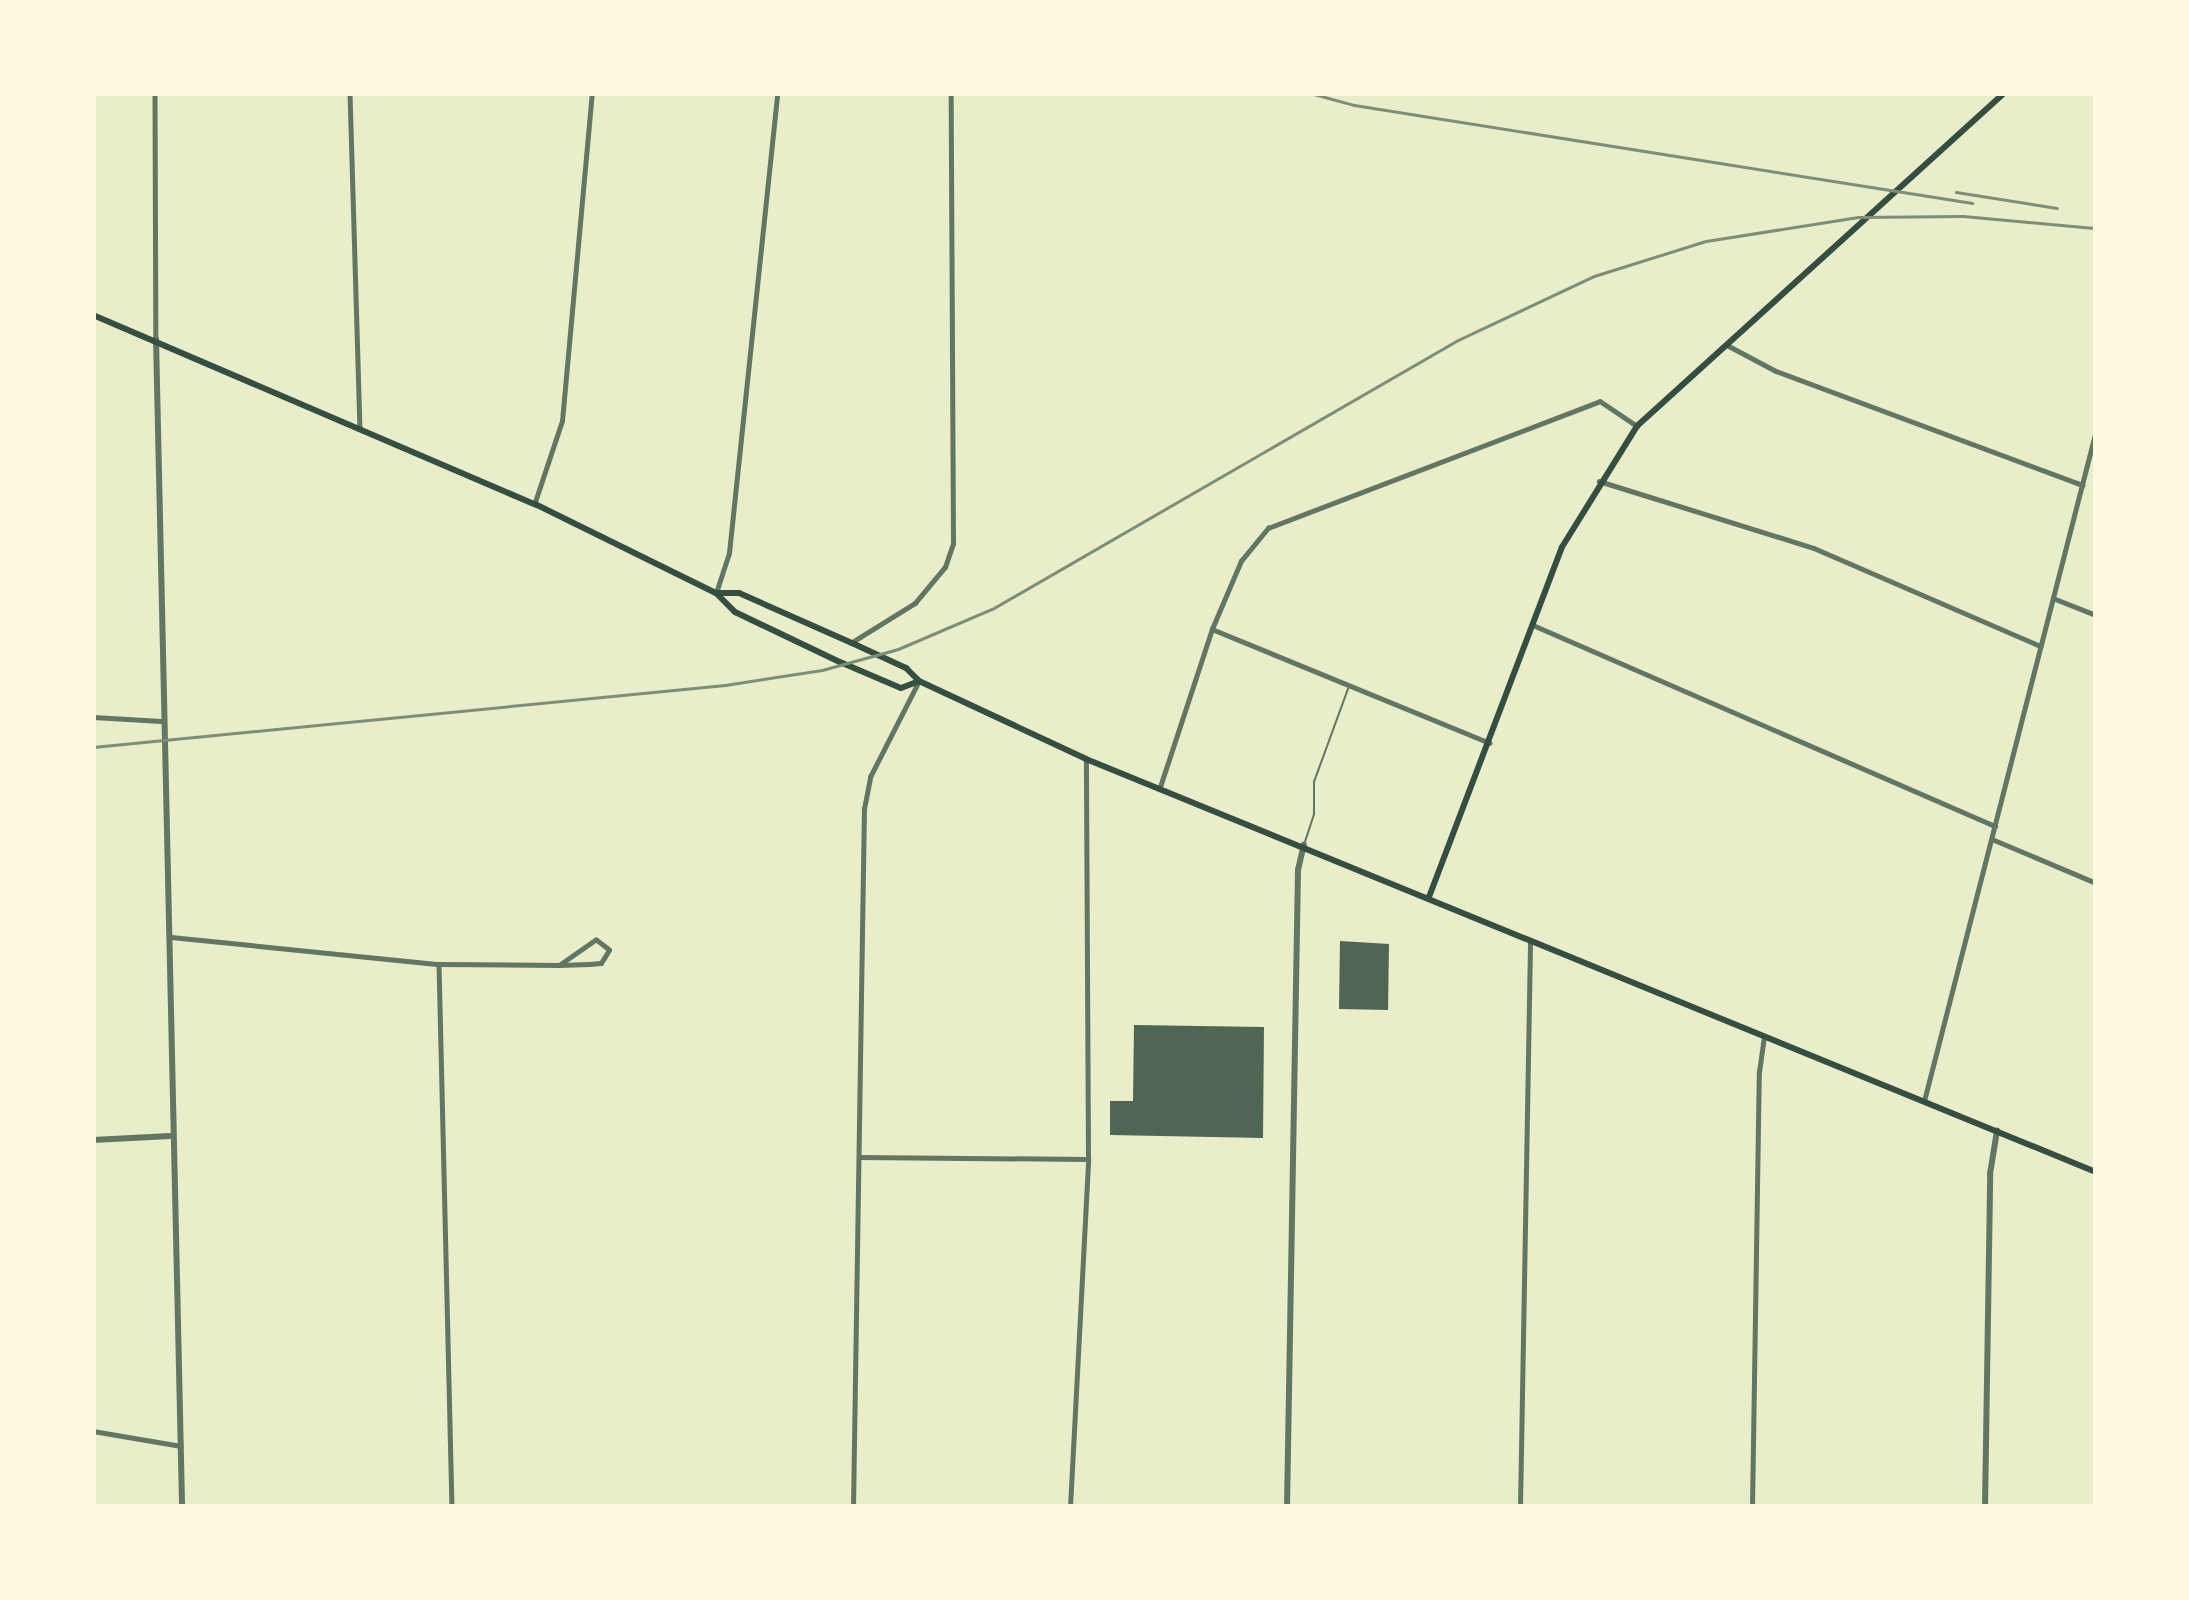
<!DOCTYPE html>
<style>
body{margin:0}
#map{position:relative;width:2189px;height:1600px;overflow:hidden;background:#e9edc9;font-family:"IBM Plex Sans",sans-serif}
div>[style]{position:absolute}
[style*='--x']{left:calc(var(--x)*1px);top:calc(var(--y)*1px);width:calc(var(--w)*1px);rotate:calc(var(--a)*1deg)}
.building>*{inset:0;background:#4f6655}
.service>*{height:1.5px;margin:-0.75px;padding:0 0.75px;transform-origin:0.75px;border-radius:0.75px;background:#617663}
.minor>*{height:4.5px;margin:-2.25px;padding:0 2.25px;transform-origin:2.25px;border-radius:2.25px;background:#617663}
.tertiary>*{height:6px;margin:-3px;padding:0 3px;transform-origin:3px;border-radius:3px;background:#617663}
.secondary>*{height:6px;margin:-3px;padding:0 3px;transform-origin:3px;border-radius:3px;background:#344e41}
.rail>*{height:3px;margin:-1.5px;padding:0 1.5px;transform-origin:1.5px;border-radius:1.5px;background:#7c8e77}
span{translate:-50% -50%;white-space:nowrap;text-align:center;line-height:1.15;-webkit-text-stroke:10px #fefae0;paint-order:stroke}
.frame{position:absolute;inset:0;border:96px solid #fefae0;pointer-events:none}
</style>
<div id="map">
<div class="building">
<i style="clip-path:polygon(1340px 941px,1389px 944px,1388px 1010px,1339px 1009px)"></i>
<i style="clip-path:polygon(1134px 1025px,1264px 1027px,1263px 1138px,1110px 1135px,1110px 1101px,1133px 1101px)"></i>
</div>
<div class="service">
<i style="--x:1305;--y:842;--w:28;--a:-72"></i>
<i style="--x:1314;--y:815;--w:33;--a:-90"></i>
<i style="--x:1314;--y:782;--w:99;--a:-69.9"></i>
</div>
<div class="minor">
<i style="--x:155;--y:93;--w:246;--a:89.8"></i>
<i style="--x:350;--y:93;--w:336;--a:88.3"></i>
<i style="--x:1727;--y:345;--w:55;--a:28"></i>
<i style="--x:1776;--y:371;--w:327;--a:20.4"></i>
<i style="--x:1599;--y:481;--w:225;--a:17.3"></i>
<i style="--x:1814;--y:548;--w:247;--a:23.4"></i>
<i style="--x:535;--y:502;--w:85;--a:-71.6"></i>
<i style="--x:562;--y:421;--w:329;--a:-84.8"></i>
<i style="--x:716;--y:593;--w:42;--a:-72"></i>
<i style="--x:729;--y:553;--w:462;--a:-84"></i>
<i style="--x:2053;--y:598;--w:46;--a:21.6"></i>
<i style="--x:1533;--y:625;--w:504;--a:23.51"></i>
<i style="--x:1212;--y:629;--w:300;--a:22.3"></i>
<i style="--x:854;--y:641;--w:72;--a:-31.9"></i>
<i style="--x:915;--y:603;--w:47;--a:-50.2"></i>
<i style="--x:945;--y:567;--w:24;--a:-71"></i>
<i style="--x:953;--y:544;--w:451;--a:-90.3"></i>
<i style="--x:93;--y:717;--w:68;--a:3.4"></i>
<i style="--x:1160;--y:787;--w:166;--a:-71.8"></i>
<i style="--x:1212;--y:629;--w:74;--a:-66.9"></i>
<i style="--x:1241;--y:561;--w:43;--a:-50.7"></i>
<i style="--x:1268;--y:528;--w:355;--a:-20.9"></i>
<i style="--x:1600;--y:401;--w:45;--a:34"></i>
<i style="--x:1992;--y:839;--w:113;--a:22.9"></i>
<i style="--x:171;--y:937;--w:269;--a:5.8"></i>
<i style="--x:439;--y:964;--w:121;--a:0.5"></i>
<i style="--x:560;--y:965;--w:29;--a:-2"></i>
<i style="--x:589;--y:964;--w:12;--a:-5"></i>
<i style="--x:601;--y:963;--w:15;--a:-58"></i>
<i style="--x:609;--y:950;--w:16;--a:-142"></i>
<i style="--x:596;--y:940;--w:44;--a:145.2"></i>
<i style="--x:439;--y:964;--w:543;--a:88.63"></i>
<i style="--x:1924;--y:1101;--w:693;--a:-75.62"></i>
<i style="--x:859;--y:1157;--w:228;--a:0.5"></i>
<i style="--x:93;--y:1431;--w:89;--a:9.7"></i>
<i style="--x:853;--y:1507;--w:698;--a:-89.1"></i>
<i style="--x:864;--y:809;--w:33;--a:-79"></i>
<i style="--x:870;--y:777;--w:108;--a:-63"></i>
<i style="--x:1070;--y:1507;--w:348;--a:-87"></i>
<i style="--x:1088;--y:1159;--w:400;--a:-90.3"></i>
<i style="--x:1520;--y:1507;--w:563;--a:-88.98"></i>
<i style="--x:1752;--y:1507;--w:435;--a:-89.1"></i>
<i style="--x:1759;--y:1072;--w:35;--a:-82"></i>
</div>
<div class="tertiary">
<i style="--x:156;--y:339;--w:1168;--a:88.72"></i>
<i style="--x:93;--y:1140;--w:77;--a:-3"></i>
<i style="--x:1287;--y:1507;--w:637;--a:-89.01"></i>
<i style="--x:1298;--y:870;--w:26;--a:-77"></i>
<i style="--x:1985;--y:1507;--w:333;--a:-89.1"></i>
<i style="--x:1990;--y:1174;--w:44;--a:-80.8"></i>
</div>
<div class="secondary">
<i style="--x:93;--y:315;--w:481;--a:23.2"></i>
<i style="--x:535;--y:504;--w:202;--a:26.2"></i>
<i style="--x:716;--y:593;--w:27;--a:45"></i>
<i style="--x:735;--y:612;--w:116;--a:25.5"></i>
<i style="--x:840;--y:662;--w:66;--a:23.1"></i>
<i style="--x:901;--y:688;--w:19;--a:-21"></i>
<i style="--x:716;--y:593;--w:23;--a:0"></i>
<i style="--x:739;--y:593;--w:124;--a:23.9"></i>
<i style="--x:852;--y:643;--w:60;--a:24.8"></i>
<i style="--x:906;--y:668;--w:18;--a:45"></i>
<i style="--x:919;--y:681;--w:184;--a:25"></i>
<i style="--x:1086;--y:759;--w:1091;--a:22.24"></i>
<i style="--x:1429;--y:897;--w:374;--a:-69.2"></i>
<i style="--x:1562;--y:547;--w:142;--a:-58.2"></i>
<i style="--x:1637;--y:426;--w:496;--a:-42.2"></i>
</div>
<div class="rail">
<i style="--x:1310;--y:93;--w:46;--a:15.3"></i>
<i style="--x:1354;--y:105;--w:626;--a:9.01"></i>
<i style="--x:1956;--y:192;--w:102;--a:9"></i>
<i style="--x:93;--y:747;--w:635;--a:-5.6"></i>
<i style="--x:725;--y:685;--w:98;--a:-8.8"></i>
<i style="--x:822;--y:670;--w:79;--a:-15.4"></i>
<i style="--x:898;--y:649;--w:102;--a:-23.1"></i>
<i style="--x:992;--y:609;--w:538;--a:-30"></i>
<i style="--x:1458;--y:340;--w:150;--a:-25.2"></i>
<i style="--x:1594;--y:276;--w:117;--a:-17.4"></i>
<i style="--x:1706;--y:241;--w:154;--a:-9"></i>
<i style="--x:1858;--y:217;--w:105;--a:-0.5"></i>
<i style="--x:1963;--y:216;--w:134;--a:5.2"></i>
</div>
<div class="frame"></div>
</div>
